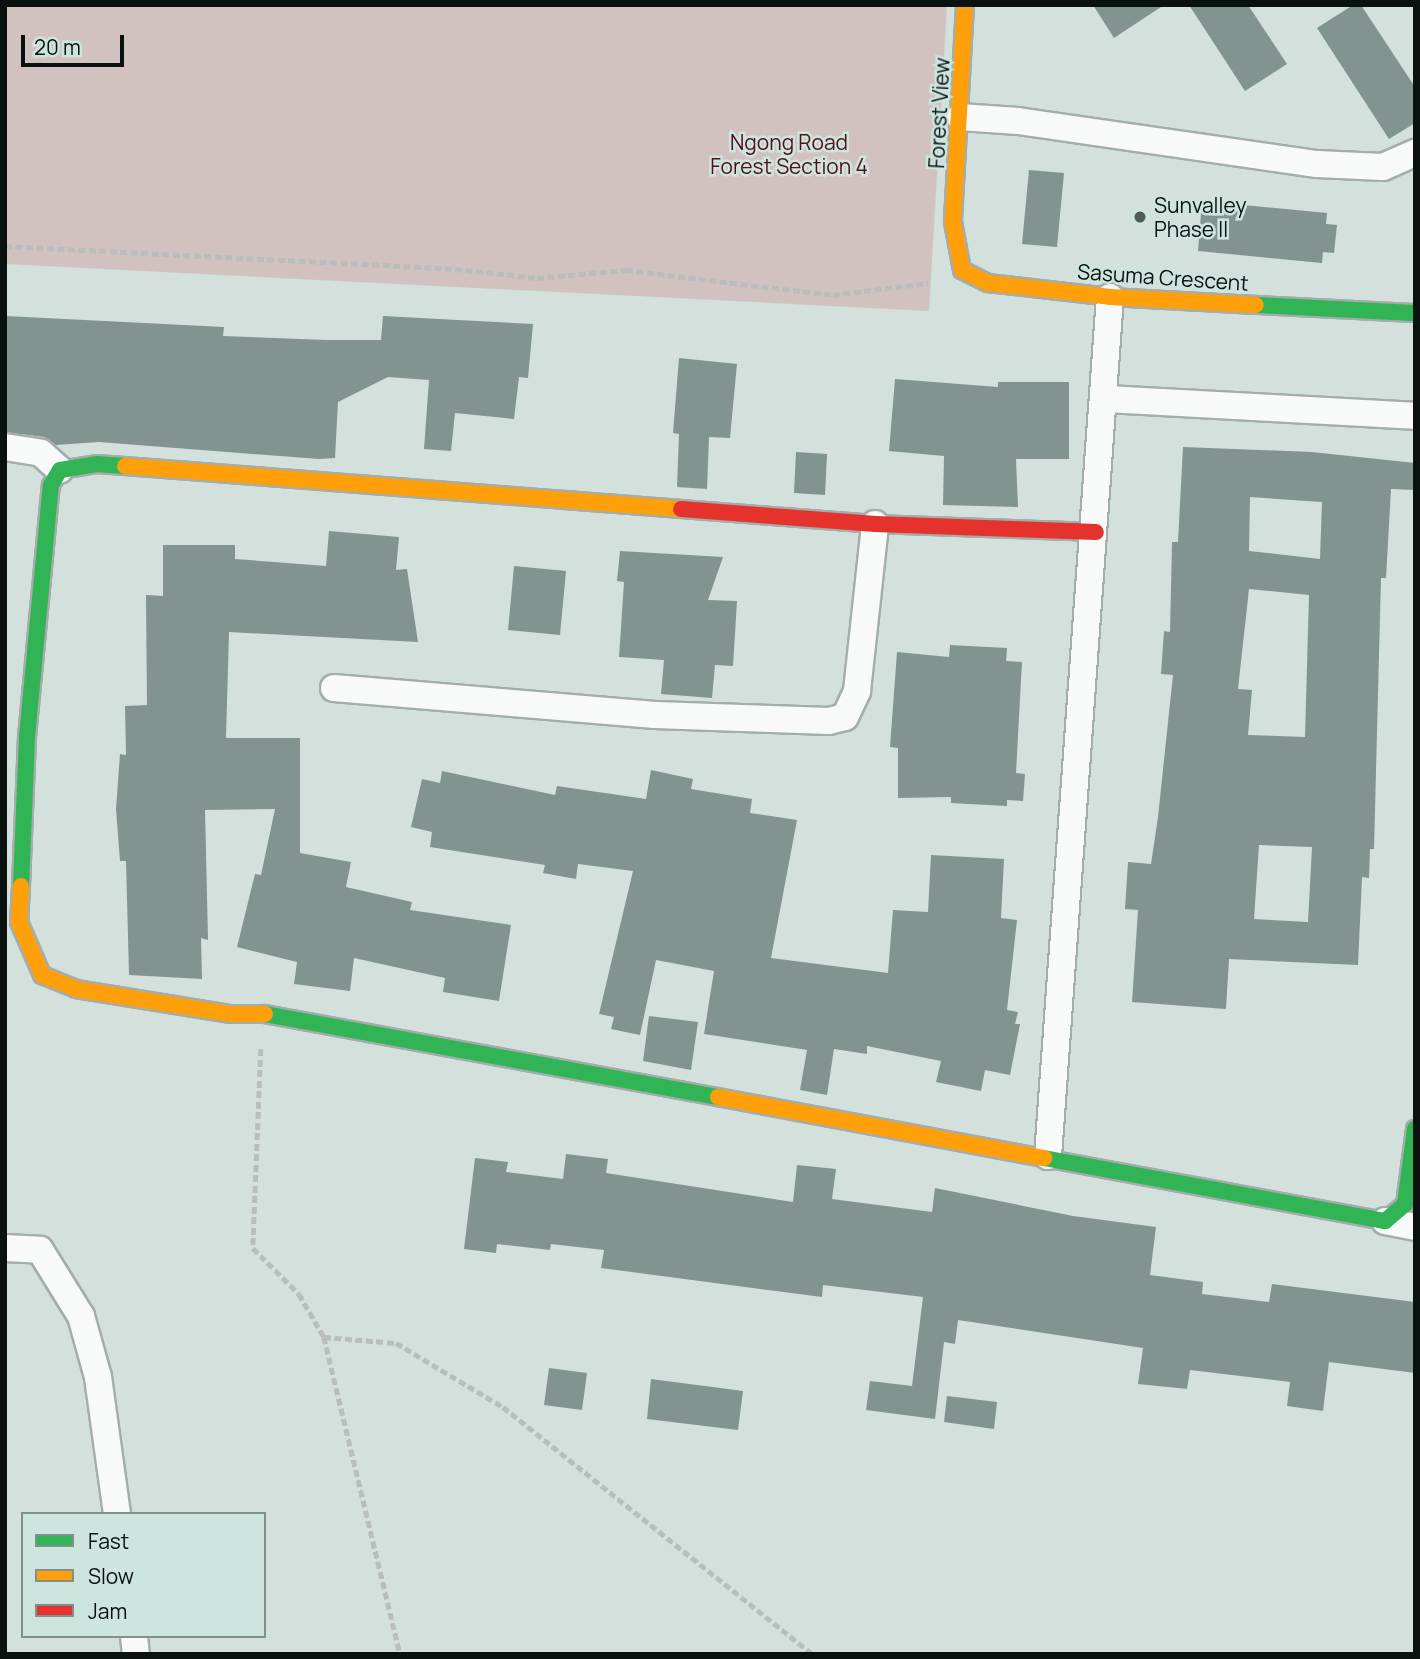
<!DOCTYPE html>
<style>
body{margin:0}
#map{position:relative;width:1420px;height:1659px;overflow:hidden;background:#d3e0dc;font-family:Manrope,sans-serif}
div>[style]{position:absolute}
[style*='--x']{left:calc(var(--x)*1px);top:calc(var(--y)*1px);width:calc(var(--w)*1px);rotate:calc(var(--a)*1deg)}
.green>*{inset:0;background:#d1c2c0}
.building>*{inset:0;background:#829490}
.path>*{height:4.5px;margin-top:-2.25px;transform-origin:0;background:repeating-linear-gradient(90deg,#b9bdbc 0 7px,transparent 0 10.5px)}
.roads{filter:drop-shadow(2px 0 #a3adaa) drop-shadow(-2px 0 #a3adaa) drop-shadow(0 2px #a3adaa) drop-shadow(0 -2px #a3adaa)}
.street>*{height:26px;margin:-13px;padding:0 13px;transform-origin:13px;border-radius:13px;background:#f8fafa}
.fast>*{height:16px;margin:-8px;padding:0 8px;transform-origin:8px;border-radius:8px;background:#30b455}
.slow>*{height:16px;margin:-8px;padding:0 8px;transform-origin:8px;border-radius:8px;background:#ff9f0a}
.jam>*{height:16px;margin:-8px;padding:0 8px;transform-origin:8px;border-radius:8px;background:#e5322d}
.dots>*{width:19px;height:19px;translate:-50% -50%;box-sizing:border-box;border:4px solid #cee5df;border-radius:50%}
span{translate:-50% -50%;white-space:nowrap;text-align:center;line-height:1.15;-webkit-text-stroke:5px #cee5df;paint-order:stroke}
.street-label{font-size:21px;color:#0a1210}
.park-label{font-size:21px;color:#520f18}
.poi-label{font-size:21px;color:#0a1210}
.left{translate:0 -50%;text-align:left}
.frame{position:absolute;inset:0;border:7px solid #0a1210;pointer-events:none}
.legend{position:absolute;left:21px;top:1512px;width:245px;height:126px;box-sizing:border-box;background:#cee5df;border:2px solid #80918c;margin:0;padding:9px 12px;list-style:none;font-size:21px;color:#0a1210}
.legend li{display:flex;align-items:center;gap:14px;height:35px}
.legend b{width:35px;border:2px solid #80918c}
.scale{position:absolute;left:21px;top:35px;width:103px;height:32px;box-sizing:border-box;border:4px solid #0a1210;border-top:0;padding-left:9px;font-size:21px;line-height:24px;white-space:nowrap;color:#0a1210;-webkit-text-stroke:5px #cee5df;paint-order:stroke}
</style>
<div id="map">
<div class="green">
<i style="clip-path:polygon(5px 5px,947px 5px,929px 311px,5px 264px)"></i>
</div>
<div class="building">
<i style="clip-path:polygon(1093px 5px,1164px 5px,1114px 38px)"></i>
<i style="clip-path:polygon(1189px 5px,1248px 5px,1287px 64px,1245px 91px)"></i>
<i style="clip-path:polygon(1353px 5px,1361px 5px,1415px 87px,1415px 123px,1389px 139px,1317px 28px)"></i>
<i style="clip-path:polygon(1029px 170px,1064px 173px,1057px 247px,1022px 244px)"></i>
<i style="clip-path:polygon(1202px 201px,1327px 213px,1326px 224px,1337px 225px,1334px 253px,1323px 252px,1322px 263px,1198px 251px)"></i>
<i style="clip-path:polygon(5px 316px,224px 327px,223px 336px,326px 340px,381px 340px,383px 316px,533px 324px,528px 378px,519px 377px,514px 419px,455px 413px,451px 451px,424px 449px,429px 380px,388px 377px,338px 402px,335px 458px,319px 459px,99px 442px,56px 445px,44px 437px,5px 432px)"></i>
<i style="clip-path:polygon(679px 358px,737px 364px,730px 438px,709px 437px,707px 489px,677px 487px,679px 434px,673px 433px)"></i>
<i style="clip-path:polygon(895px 379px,998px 387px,998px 382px,1069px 382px,1069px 459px,1016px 459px,1018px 507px,943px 505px,944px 456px,889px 451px)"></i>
<i style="clip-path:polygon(evenodd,1183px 447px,1312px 452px,1415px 463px,1415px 490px,1391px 489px,1386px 578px,1381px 578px,1374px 849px,1370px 849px,1369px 878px,1362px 877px,1358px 965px,1229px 959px,1226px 1009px,1132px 1002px,1138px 910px,1125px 909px,1128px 862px,1151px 864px,1158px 817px,1173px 675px,1161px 674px,1164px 631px,1170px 632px,1172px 542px,1178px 542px,1183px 447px,1250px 497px,1322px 502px,1320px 559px,1249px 551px,1250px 497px,1183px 447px,1249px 589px,1309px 595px,1305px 737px,1248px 735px,1252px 690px,1238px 689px,1249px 589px,1183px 447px,1259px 845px,1312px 847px,1308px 922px,1254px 919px,1259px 845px)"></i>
<i style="clip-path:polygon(796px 452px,827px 454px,825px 495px,794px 493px)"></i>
<i style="clip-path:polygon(329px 531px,399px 537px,396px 570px,407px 569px,418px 642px,229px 632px,226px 738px,300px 738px,300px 853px,351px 862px,346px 887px,412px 902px,410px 910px,511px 925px,499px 1001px,443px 992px,445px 978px,354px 958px,350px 991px,294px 984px,297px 962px,237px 947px,255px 874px,261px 875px,275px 809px,205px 810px,208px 940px,201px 938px,202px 979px,129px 975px,126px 861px,120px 861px,116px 809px,120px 754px,126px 755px,125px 706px,147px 705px,146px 595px,163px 596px,163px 545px,235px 545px,235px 559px,326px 566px)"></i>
<i style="clip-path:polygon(620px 551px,723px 557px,708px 600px,737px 601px,733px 666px,715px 665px,712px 698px,661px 694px,664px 660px,619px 657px,624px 582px,617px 581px)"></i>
<i style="clip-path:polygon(514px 566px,566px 571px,560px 635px,508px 630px)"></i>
<i style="clip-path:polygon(950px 645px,1007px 648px,1006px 661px,1022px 662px,1016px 773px,1025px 774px,1023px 801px,1007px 800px,1007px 806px,951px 803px,951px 797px,898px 798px,898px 748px,890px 747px,897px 652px,949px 657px)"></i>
<i style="clip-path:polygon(651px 770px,693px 779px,691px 789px,752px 799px,750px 813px,797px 820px,771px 958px,888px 973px,893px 910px,928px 912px,931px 855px,1004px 859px,1001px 918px,1017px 920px,1007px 1010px,1018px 1012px,1015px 1024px,1020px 1024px,1010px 1075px,985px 1070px,981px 1091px,936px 1082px,941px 1061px,867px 1046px,867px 1054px,834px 1049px,827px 1095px,800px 1090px,807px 1050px,704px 1034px,714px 971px,656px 960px,640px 1035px,611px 1029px,614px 1017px,599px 1014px,633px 871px,578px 864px,576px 879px,543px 873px,545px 865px,430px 847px,432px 832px,411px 827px,422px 779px,440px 783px,442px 771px,555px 795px,557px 786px,646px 799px)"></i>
<i style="clip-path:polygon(649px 1016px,698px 1022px,691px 1070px,643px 1061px)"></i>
<i style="clip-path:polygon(566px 1154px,608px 1159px,606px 1173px,793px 1202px,797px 1165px,836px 1169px,832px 1199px,932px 1212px,935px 1188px,1073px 1216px,1156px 1227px,1150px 1275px,1203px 1282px,1202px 1294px,1269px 1302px,1272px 1284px,1415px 1302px,1415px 1373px,1329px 1362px,1323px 1411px,1287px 1406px,1290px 1382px,1190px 1370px,1187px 1389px,1138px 1384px,1143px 1348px,958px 1320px,955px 1344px,944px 1342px,935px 1419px,866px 1410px,870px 1381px,912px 1386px,923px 1297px,823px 1285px,822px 1297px,601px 1268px,604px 1250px,551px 1244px,550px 1250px,497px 1244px,496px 1253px,464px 1249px,475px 1158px,508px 1162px,506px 1172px,563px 1179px)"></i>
<i style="clip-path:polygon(549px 1368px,587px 1373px,582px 1410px,544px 1405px)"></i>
<i style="clip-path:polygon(651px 1379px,743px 1391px,738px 1430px,647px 1419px)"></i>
<i style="clip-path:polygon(947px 1396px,997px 1402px,994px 1429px,944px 1422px)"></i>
</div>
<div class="path">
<i style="--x:5;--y:246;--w:451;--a:2.9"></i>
<i style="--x:455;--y:269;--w:82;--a:6.3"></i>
<i style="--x:537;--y:278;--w:89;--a:-5.1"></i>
<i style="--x:626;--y:270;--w:209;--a:6.9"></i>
<i style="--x:833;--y:295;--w:96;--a:-7.2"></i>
<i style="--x:261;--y:1049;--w:199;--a:92.3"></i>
<i style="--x:253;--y:1248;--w:65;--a:45"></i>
<i style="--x:299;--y:1294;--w:50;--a:59.8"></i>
<i style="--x:324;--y:1337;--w:326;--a:76.5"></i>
<i style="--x:324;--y:1337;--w:72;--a:4.8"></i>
<i style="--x:396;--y:1343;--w:125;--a:30.9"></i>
<i style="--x:503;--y:1407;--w:396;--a:38.6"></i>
</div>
<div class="roads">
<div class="street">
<i style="--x:960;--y:117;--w:58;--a:3.9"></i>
<i style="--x:1018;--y:121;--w:302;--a:8.2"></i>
<i style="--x:1317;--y:164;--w:66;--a:2.6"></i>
<i style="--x:1383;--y:167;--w:35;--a:-24"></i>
<i style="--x:1106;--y:399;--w:309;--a:3.1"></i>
<i style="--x:5;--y:447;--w:36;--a:9"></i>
<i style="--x:41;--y:453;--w:25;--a:42"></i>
<i style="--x:334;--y:688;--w:322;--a:4.8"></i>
<i style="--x:655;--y:715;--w:174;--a:2"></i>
<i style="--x:829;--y:721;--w:16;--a:-14"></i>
<i style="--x:845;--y:717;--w:29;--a:-65"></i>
<i style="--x:857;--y:691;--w:168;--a:-83.8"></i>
<i style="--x:1048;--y:1156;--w:861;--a:-85.87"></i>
<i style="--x:1385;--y:1221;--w:31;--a:11"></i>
<i style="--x:5;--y:1248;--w:35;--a:3"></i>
<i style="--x:40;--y:1250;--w:78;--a:58.2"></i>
<i style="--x:81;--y:1316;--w:63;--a:74.4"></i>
<i style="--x:98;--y:1377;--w:138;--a:82.1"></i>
<i style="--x:134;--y:1636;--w:18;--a:84"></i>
</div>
<div class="fast">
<i style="--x:1256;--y:305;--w:159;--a:2.9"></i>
<i style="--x:21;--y:886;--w:149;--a:-87.7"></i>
<i style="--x:27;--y:737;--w:253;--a:-84.6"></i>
<i style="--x:51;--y:485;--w:17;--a:-59"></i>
<i style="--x:60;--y:470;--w:37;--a:-9"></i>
<i style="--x:97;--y:464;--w:28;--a:4"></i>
<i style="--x:265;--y:1014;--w:461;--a:10.4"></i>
<i style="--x:1044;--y:1158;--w:347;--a:10.5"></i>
<i style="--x:1385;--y:1221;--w:26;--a:-40"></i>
<i style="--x:1405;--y:1204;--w:76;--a:-82.4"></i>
</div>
<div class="slow">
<i style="--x:965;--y:5;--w:217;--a:93.2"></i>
<i style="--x:953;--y:222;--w:49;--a:79.4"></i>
<i style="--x:962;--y:270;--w:29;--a:27"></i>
<i style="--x:988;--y:283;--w:123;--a:6.5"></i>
<i style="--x:1110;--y:297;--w:146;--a:3.1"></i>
<i style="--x:125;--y:466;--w:558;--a:4.42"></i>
<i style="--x:21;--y:886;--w:36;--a:93"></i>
<i style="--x:19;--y:922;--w:58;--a:66.5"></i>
<i style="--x:42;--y:975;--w:37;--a:22"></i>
<i style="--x:76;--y:989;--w:157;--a:9.2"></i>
<i style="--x:231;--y:1014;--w:34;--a:0"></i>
<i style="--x:718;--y:1097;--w:332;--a:10.6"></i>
</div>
<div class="jam">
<i style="--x:681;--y:509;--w:195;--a:4.4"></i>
<i style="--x:875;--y:524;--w:221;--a:2.1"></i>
</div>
</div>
<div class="dots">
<i style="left:1140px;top:217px;background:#505a57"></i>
</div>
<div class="street-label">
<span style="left:939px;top:113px;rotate:-87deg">Forest View</span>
<span style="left:1163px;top:277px;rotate:4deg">Sasuma Crescent</span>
</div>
<div class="park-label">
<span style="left:789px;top:154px">Ngong Road<br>Forest Section 4</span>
</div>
<div class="poi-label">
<span class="left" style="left:1154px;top:217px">Sunvalley<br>Phase II</span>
</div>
<div class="frame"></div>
<ul class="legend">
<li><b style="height:9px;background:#30b455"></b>Fast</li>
<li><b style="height:9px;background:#ff9f0a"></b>Slow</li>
<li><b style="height:9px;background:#e5322d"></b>Jam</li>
</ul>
<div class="scale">20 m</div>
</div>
